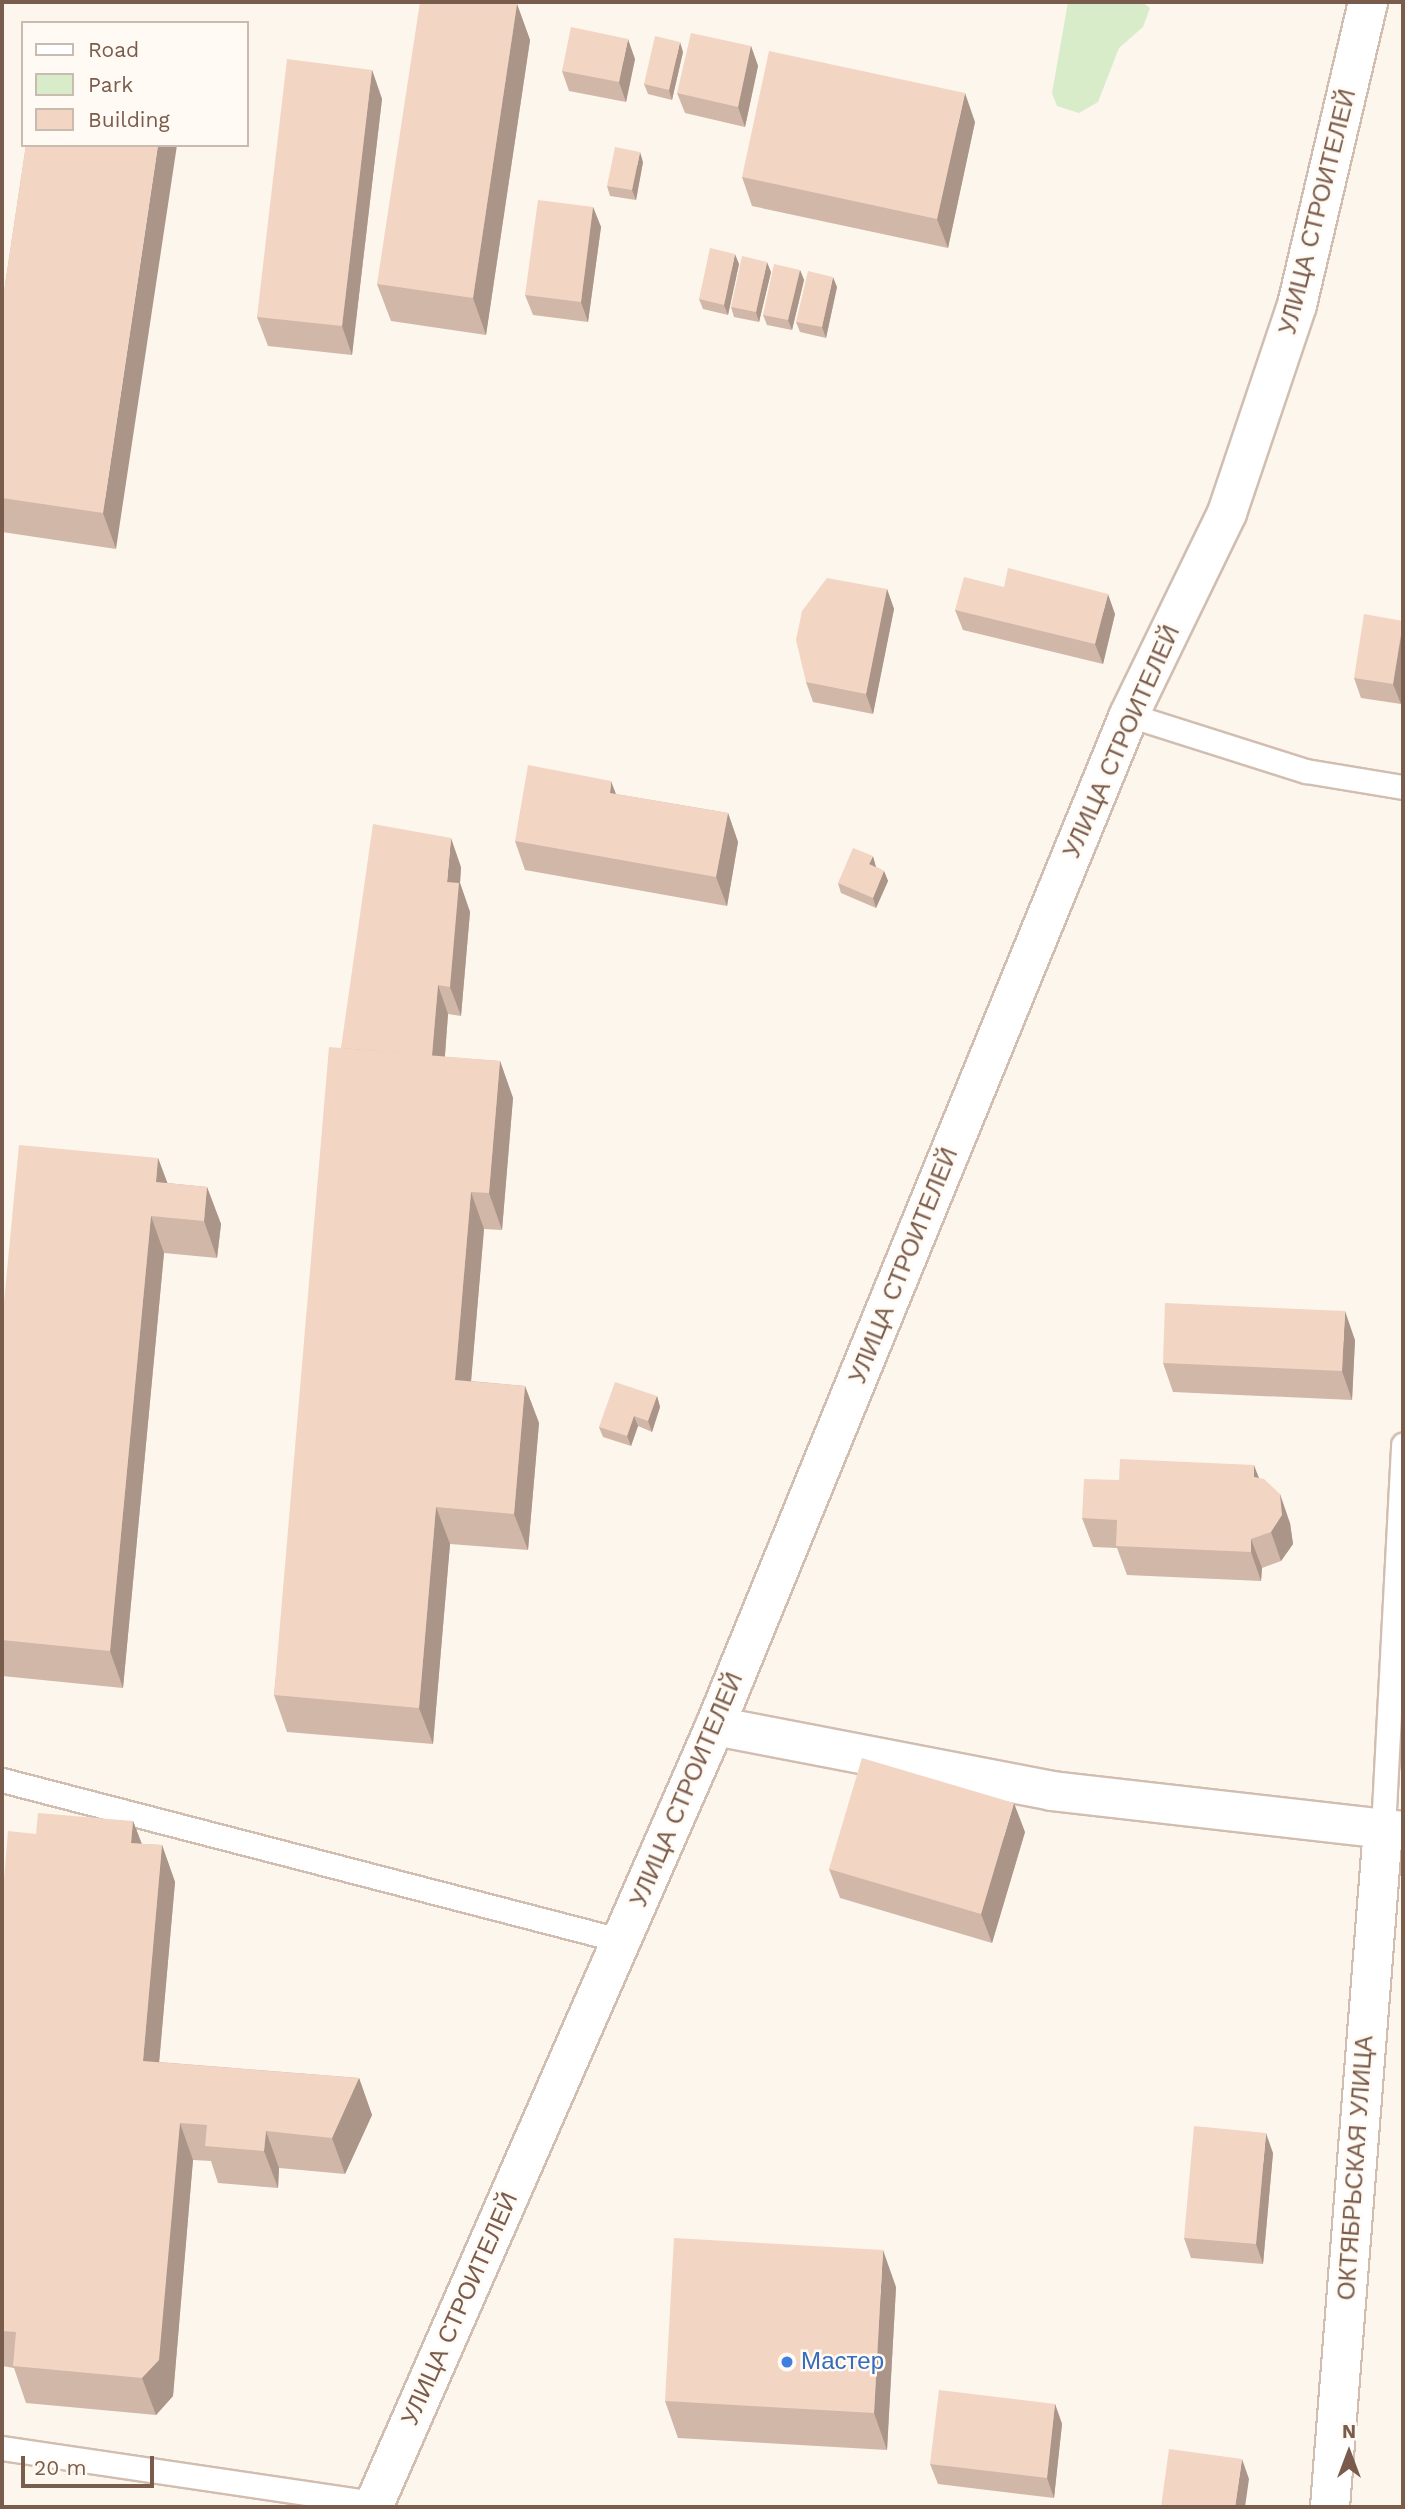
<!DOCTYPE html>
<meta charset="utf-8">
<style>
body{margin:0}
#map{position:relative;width:1405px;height:2509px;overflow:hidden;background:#fdf6ec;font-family:"Work Sans",sans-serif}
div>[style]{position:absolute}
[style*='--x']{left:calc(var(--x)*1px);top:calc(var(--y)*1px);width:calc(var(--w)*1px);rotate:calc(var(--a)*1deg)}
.green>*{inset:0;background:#d8ecc9}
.roads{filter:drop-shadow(2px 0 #d1beb0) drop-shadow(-2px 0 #d1beb0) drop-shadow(0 2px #d1beb0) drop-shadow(0 -2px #d1beb0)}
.lane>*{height:23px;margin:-11.5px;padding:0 11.5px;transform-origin:11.5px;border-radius:11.5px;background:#fff}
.street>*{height:38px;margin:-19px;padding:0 19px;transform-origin:19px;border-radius:19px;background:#fff}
.secondary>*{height:38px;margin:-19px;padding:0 19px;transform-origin:19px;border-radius:19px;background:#fff}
.wall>*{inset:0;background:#d1b7a8}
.shaded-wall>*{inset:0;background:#aa9588}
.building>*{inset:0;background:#f3d5c3}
.dots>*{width:19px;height:19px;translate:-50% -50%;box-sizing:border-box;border:4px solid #fffaf3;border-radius:50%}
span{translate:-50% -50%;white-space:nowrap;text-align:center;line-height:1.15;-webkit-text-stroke:5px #fffaf3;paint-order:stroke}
.street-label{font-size:24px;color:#7a5c4d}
.shop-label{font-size:24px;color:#366cbe}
.left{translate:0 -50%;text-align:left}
.frame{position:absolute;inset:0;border:4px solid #7a5c4d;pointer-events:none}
.legend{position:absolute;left:21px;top:21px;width:228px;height:126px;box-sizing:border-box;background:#fffaf3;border:2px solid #cabbb1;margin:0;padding:9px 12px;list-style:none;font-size:21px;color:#7a5c4d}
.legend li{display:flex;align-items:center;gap:14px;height:35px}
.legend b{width:35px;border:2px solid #cabbb1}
.north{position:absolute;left:1314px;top:2418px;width:70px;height:70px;-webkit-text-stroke:5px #fffaf3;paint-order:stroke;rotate:0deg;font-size:19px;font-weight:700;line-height:28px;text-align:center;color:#7a5c4d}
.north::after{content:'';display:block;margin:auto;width:24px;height:32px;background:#7a5c4d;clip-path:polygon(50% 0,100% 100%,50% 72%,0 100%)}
.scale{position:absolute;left:21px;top:2456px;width:133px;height:32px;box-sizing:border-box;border:4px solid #7a5c4d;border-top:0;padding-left:9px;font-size:21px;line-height:24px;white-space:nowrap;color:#7a5c4d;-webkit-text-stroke:5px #fffaf3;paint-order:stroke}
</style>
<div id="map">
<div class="green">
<i style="clip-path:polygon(1068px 2px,1142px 2px,1150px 8px,1143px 27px,1119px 48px,1098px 102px,1079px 113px,1057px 106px,1052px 93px)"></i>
</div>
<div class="roads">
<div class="lane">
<i style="--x:1129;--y:715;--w:186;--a:17.6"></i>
<i style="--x:1306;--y:771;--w:98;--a:9.4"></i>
<i style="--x:2;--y:1780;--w:642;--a:14.53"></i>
<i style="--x:1383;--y:1829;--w:385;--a:-87"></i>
<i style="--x:2;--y:2448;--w:377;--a:8.4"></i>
</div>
<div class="street">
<i style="--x:715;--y:1726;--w:343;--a:10.9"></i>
<i style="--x:1052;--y:1791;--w:353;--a:6.5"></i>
<i style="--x:1330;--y:2507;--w:680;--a:-85.53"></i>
</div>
<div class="secondary">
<i style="--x:373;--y:2507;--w:853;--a:-66.35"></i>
<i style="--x:715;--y:1726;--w:1092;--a:-67.73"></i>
<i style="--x:1129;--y:715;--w:225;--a:-64.1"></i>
<i style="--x:1227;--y:513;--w:219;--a:-71.4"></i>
<i style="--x:1297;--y:305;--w:311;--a:-76.8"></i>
</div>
</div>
<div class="wall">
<i style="clip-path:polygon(517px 4px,530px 40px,486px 335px,391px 321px,377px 284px)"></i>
<i style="clip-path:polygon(751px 46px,758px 66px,745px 127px,685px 113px,677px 93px)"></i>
<i style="clip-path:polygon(683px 52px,672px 100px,648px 94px,644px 84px)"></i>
<i style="clip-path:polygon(635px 59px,626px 102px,569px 91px,562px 71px)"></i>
<i style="clip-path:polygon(372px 70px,382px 99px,352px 355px,268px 346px,257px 317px)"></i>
<i style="clip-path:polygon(975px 122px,948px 248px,752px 206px,742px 177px)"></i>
<i style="clip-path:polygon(26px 145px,116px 549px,2px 532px,2px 305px)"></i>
<i style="clip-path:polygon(643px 162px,636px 200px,610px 196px,607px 186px)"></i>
<i style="clip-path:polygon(593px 207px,601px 227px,588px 322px,533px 315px,525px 295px)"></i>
<i style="clip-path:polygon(739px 264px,728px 315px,703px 309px,699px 299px)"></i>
<i style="clip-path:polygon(800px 270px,804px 280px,792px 330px,767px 325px,763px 315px)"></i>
<i style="clip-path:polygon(771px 272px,759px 322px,734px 317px,731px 307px)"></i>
<i style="clip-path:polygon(837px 287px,826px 338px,800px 332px,796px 322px)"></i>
<i style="clip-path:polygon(1004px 587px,1115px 614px,1103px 664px,963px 630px,955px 610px)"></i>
<i style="clip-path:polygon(887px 589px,894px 609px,873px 714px,813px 702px,806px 682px)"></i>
<i style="clip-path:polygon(1403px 621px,1403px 689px,1401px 704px,1361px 698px,1354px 678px)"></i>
<i style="clip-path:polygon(616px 794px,728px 813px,738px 842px,727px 906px,525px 870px,515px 841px)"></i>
<i style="clip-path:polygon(461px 867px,460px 883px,470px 912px,461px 1016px,448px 1014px,445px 1057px,500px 1061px,513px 1098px,502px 1230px,484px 1229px,471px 1381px,525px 1386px,539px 1423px,528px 1550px,450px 1544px,433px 1744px,287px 1732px,274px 1695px,341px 1048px)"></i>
<i style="clip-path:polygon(876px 867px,884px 871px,888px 881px,876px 908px,841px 893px,838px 883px)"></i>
<i style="clip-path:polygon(158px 1158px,167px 1183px,207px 1187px,221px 1224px,217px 1258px,164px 1253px,123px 1688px,2px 1676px,2px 1323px)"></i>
<i style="clip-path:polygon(1355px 1340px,1352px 1400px,1173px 1392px,1163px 1363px)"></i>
<i style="clip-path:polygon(657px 1396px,660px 1407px,652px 1432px,638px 1426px,631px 1446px,603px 1437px,599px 1427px)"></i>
<i style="clip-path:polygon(1259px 1478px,1290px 1523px,1293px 1544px,1281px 1561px,1262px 1568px,1261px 1581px,1127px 1575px,1117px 1548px,1093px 1547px,1082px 1518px)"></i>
<i style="clip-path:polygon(133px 1821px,142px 1844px,162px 1845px,175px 1882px,159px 2062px,359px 2078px,372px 2115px,345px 2174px,279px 2168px,278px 2188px,218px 2183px,211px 2161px,193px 2160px,173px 2396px,156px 2415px,26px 2403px,14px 2368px,2px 2366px,2px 1904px,36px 1834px)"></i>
<i style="clip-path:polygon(1025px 1832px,992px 1943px,840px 1898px,829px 1869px)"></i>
<i style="clip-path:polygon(1273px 2153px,1263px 2264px,1191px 2258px,1184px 2238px)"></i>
<i style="clip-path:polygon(896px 2287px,887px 2450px,678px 2438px,665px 2401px)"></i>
<i style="clip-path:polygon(1055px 2404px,1062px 2424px,1054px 2498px,938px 2484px,930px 2464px)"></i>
</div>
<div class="shaded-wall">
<i style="clip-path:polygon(517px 4px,530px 40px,486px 335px,473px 298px)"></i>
<i style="clip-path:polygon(628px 39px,635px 59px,626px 102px,619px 82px)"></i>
<i style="clip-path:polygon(680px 42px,683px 52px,672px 100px,669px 90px)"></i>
<i style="clip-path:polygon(751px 46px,758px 66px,745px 127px,738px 107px)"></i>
<i style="clip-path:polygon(372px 70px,382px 99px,352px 355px,342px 326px)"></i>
<i style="clip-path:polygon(965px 93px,975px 122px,948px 248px,937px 219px)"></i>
<i style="clip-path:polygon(158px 145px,177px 145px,116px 549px,103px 513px)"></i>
<i style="clip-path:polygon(640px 152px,643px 162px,636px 200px,632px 190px)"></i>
<i style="clip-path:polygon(593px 207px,601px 227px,588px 322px,581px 302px)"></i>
<i style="clip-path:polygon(735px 254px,739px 264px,728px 315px,724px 305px)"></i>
<i style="clip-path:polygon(767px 262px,771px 272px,759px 322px,756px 312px)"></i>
<i style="clip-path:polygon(800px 270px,804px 280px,792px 330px,788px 320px)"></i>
<i style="clip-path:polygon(833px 277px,837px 287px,826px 338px,822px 327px)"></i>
<i style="clip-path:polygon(887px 589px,894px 609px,873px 714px,866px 694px)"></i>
<i style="clip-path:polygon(1108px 594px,1115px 614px,1103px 664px,1095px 644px)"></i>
<i style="clip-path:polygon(1403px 625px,1403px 689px,1401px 704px,1393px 684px)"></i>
<i style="clip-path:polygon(611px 781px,622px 810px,610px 793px)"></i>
<i style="clip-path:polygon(728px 813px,738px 842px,727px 906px,716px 877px)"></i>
<i style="clip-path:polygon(451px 838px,461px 867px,460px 883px,470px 912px,461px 1016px,450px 987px,447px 882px)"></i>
<i style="clip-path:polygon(873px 856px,876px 867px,873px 875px,869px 864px)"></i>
<i style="clip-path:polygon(884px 871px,888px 881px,876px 908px,873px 898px)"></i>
<i style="clip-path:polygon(438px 985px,448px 1014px,442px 1092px,431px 1063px)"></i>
<i style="clip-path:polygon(500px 1061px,513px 1098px,502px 1230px,489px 1193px)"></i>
<i style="clip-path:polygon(158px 1158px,172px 1195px,156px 1182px)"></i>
<i style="clip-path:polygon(207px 1187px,221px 1224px,217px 1258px,204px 1221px)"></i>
<i style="clip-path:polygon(471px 1192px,484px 1229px,468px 1417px,455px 1380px)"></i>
<i style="clip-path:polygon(151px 1216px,164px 1253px,123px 1688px,110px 1651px)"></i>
<i style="clip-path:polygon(1345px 1311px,1355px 1340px,1352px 1400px,1342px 1371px)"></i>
<i style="clip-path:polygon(525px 1386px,539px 1423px,528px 1550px,514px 1514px)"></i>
<i style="clip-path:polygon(657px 1396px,660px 1407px,652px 1432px,648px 1421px)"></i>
<i style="clip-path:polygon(634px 1416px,638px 1426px,631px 1446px,627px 1436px)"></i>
<i style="clip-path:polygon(1254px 1465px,1265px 1494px,1254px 1477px)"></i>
<i style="clip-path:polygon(1280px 1494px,1290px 1523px,1293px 1544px,1281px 1561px,1271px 1532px)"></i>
<i style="clip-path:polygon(436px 1507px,450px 1544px,433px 1744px,419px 1708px)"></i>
<i style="clip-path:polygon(1251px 1539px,1262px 1568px,1261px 1581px,1251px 1552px)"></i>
<i style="clip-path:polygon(1014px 1803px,1025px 1832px,992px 1943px,981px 1914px)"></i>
<i style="clip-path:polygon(133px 1821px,147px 1858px,131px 1843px)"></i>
<i style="clip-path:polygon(162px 1845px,175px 1882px,156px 2098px,143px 2061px)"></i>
<i style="clip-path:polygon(359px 2078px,372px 2115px,345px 2174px,332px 2138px)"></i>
<i style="clip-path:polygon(180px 2123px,193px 2160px,173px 2396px,156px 2415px,142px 2378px)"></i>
<i style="clip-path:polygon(266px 2131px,279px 2168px,278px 2188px,264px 2151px)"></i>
<i style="clip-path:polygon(1266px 2133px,1273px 2153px,1263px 2264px,1256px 2244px)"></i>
<i style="clip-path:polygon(883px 2250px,896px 2287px,887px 2450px,874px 2413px)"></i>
<i style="clip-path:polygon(1055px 2404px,1062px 2424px,1054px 2498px,1047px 2478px)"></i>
<i style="clip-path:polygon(1242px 2459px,1249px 2479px,1245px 2507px,1235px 2507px)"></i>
</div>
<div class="building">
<i style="clip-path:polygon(420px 2px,505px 2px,517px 4px,473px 298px,377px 284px)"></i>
<i style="clip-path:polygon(571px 27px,628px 39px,619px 82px,562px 71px)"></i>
<i style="clip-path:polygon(691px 33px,751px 46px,738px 107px,677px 93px)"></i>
<i style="clip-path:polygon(655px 36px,680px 42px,669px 90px,644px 84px)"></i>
<i style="clip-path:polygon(769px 51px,965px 93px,937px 219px,742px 177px)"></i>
<i style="clip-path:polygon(287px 59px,372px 70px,342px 326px,257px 317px)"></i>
<i style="clip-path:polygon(26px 145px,158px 145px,103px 513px,2px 498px,2px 305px)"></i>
<i style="clip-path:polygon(615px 147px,640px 152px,632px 190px,607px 186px)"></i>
<i style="clip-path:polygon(538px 200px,593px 207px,581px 302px,525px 295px)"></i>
<i style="clip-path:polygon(710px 248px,735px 254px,724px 305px,699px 299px)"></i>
<i style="clip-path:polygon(742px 256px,767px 262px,756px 312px,731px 307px)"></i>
<i style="clip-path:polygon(774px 264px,800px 270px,788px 320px,763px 315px)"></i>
<i style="clip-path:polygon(808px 271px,833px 277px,822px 327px,796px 322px)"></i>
<i style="clip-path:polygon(1008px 568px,1108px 594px,1095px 644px,955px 610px,964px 577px,1004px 587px)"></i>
<i style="clip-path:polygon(827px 578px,887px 589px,866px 694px,806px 682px,796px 640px,802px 611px)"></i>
<i style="clip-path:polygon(1364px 614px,1403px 621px,1393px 684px,1354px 678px)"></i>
<i style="clip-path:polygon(528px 765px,611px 781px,610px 793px,728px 813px,716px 877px,515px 841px)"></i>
<i style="clip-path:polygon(373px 824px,451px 838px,447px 882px,459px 883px,450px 987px,438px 985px,432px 1056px,341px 1048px)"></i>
<i style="clip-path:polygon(853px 848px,873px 856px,869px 864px,884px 871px,873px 898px,838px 883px)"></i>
<i style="clip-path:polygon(329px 1047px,500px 1061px,489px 1193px,471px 1192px,455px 1380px,525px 1386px,514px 1514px,436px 1507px,419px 1708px,274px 1695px)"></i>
<i style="clip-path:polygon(19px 1145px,158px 1158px,156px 1182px,207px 1187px,204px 1221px,151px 1216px,110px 1651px,2px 1640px,2px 1323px)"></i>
<i style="clip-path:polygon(1165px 1303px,1345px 1311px,1342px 1371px,1163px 1363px)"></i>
<i style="clip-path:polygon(615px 1382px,657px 1396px,648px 1421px,634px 1416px,627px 1436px,599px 1427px)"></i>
<i style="clip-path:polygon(1120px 1459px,1254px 1465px,1254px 1477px,1264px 1479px,1280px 1494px,1282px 1515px,1271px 1532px,1251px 1539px,1251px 1552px,1116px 1546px,1117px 1520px,1082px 1518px,1084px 1479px,1119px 1480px)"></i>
<i style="clip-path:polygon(862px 1758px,1014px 1803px,981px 1914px,829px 1869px)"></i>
<i style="clip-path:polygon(38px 1813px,133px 1821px,131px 1843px,162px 1845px,143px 2061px,359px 2078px,332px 2138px,266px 2131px,264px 2151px,205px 2146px,207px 2125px,180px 2123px,159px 2360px,142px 2378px,13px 2366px,16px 2332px,2px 2331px,2px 1904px,8px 1831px,36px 1834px)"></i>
<i style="clip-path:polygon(1194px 2126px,1266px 2133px,1256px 2244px,1184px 2238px)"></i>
<i style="clip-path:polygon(674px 2238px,883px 2250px,874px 2413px,665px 2401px)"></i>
<i style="clip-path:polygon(939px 2390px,1055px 2404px,1047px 2478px,930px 2464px)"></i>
<i style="clip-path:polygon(1169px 2449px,1242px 2459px,1235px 2507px,1161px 2507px)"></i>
</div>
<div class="dots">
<i style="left:787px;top:2362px;background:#3f7fe0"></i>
</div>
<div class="street-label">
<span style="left:1318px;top:212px;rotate:-76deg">УЛИЦА СТРОИТЕЛЕЙ</span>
<span style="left:1122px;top:742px;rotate:-66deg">УЛИЦА СТРОИТЕЛЕЙ</span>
<span style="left:904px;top:1266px;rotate:-68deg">УЛИЦА СТРОИТЕЛЕЙ</span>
<span style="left:687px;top:1790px;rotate:-67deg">УЛИЦА СТРОИТЕЛЕЙ</span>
<span style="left:1356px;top:2168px;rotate:-86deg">ОКТЯБРЬСКАЯ УЛИЦА</span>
<span style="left:460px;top:2309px;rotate:-66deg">УЛИЦА СТРОИТЕЛЕЙ</span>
</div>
<div class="shop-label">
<span class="left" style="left:801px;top:2362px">Мастер</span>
</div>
<div class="frame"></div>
<ul class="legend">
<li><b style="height:9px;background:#fff"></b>Road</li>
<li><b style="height:19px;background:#d8ecc9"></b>Park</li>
<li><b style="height:19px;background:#f3d5c3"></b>Building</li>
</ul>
<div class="north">N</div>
<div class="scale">20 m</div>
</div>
